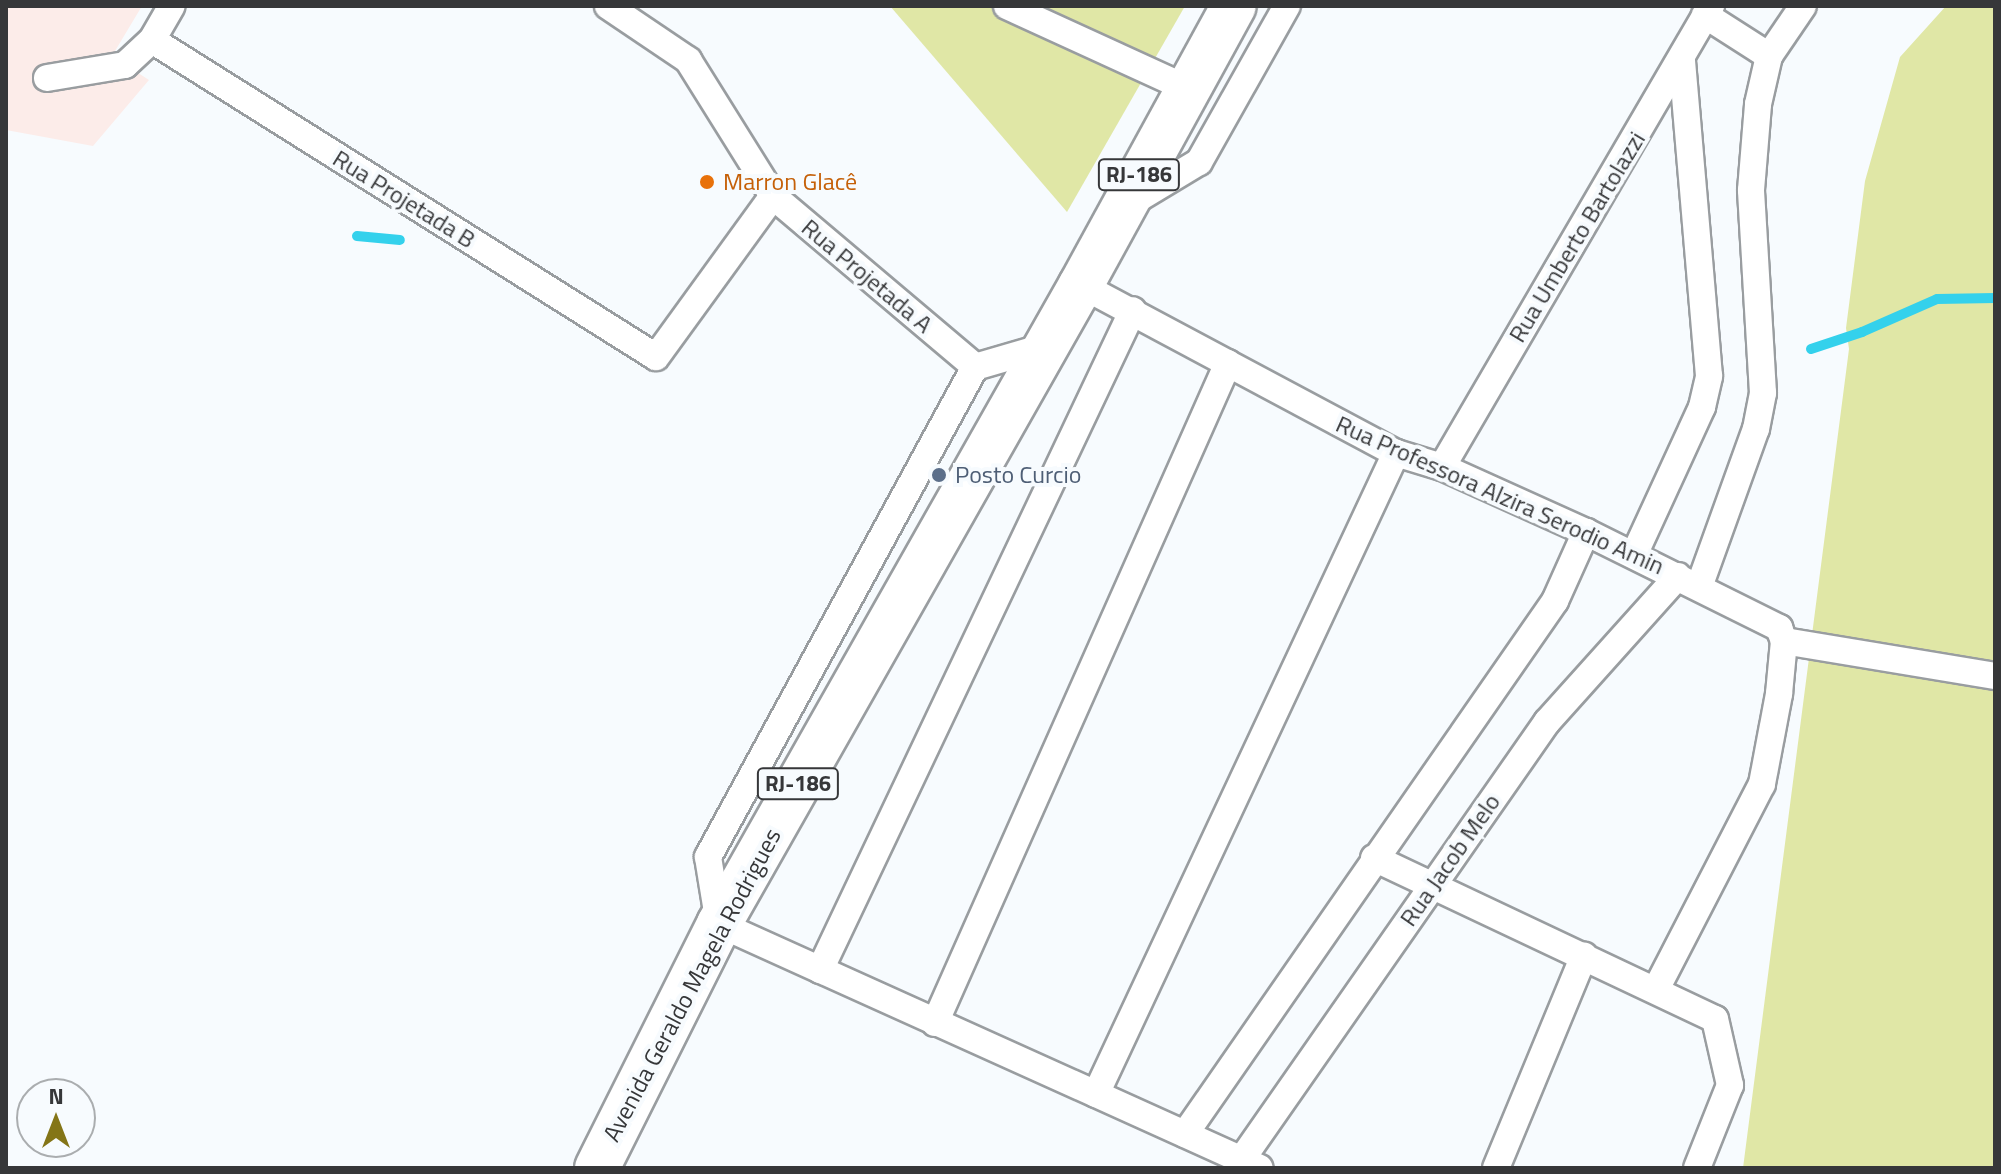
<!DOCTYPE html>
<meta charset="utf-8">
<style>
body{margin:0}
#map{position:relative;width:2001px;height:1174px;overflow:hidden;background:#f7fbfe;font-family:"Titillium Web",sans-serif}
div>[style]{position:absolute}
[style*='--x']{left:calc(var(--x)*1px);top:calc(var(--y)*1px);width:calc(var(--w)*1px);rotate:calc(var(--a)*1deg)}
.industrial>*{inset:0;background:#fcece9}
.green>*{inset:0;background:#e0e7a6}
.stream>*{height:10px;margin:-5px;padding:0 5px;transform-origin:5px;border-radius:5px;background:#34d1ec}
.roads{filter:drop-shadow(2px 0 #999da0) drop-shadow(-2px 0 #999da0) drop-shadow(0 2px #999da0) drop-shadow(0 -2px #999da0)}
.street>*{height:26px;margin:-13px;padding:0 13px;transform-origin:13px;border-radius:13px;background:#fff}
.highway>*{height:44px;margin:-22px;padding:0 22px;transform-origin:22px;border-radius:22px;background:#fff}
.dots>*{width:22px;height:22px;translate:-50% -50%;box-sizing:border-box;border:4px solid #f7fbfe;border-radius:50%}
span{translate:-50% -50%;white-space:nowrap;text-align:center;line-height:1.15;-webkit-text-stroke:8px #f7fbfe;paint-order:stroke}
.shield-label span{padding:2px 6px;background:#f7fbfe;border:2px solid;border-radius:6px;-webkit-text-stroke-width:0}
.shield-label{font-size:22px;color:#363739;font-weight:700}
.food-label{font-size:24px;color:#c56008}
.left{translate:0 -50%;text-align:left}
.street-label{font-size:24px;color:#363739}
.service-label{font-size:24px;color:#4e5e75}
.frame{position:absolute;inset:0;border:8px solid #363739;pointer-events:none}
.north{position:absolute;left:16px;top:1078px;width:80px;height:80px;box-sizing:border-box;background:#f7fbfe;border:2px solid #aaadaf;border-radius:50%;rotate:0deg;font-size:22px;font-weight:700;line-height:32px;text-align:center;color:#363739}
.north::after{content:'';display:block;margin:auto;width:28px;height:36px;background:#847517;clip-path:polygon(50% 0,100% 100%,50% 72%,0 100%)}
</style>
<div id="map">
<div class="industrial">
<i style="clip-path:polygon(6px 6px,142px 6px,112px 56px,149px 80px,93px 146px,6px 130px)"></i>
</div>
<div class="green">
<i style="clip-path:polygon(890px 6px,1185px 6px,1067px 212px)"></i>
<i style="clip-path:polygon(1946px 6px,1995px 6px,1995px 1168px,1743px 1168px,1849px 349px,1846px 328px,1865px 181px,1900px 57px)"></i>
</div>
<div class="stream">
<i style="--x:357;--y:236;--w:43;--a:5.3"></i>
<i style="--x:1811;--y:349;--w:54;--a:-18.4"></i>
<i style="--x:1862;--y:332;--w:82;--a:-23.7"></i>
<i style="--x:1937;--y:299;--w:58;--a:-1"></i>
</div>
<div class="roads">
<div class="street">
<i style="--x:608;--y:6;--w:97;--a:34"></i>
<i style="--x:688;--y:60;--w:160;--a:58"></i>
<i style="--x:773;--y:196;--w:265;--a:40.2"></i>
<i style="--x:1007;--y:6;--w:197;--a:24.6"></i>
<i style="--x:1705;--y:15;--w:76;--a:32.6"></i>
<i style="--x:152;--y:40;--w:595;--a:32.17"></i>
<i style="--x:656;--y:357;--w:199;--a:-54"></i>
<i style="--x:47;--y:78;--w:79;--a:-9.5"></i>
<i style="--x:125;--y:65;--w:37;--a:-43"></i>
<i style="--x:152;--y:40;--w:39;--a:-60"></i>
<i style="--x:1131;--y:203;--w:79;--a:-31.1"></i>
<i style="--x:1199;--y:162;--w:179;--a:-60.6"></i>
<i style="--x:1081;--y:285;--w:357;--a:28.1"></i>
<i style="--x:1396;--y:453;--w:48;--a:16.9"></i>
<i style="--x:1442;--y:467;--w:158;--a:24.3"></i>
<i style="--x:1586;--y:532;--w:216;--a:26.4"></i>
<i style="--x:1779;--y:628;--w:14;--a:69"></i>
<i style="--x:1784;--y:641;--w:53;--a:95.4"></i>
<i style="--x:1779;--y:694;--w:92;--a:100.7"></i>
<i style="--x:1762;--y:784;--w:231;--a:117.3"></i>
<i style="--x:1047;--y:346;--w:75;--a:163.7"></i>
<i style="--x:975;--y:367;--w:558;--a:118.59"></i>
<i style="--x:708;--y:857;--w:68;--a:80.7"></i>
<i style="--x:719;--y:924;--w:593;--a:24.28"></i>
<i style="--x:1442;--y:467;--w:534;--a:-59.74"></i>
<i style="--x:1634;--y:555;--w:163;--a:-65.3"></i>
<i style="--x:1702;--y:407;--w:32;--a:-77"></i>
<i style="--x:1709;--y:376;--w:317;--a:-94.9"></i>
<i style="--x:1699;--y:587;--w:168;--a:-70.2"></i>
<i style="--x:1756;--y:429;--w:37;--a:-79"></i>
<i style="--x:1763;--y:393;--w:203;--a:-93.4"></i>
<i style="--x:1751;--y:190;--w:86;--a:-85.3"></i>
<i style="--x:1758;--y:104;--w:49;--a:-77.1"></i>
<i style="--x:1769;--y:56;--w:60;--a:-55.8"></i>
<i style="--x:1784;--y:641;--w:214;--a:9.4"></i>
<i style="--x:1374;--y:858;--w:377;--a:25.3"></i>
<i style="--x:1715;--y:1019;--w:68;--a:77.2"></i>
<i style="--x:1730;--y:1085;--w:89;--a:111.7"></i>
<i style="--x:820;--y:970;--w:730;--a:-64.63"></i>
<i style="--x:935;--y:1023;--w:722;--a:-66.06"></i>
<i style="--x:1096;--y:1094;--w:708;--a:-64.92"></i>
<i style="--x:1185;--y:1134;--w:649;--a:-55.23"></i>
<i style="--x:1555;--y:601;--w:76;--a:-65.8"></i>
<i style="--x:1242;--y:1159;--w:533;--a:-55.09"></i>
<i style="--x:1547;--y:722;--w:196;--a:-48.1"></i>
<i style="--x:1496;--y:1168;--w:230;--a:-67.5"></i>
</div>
<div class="highway">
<i style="--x:597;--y:1168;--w:273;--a:-63.4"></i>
<i style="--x:719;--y:924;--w:734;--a:-60.47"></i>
<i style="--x:1081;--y:285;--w:318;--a:-61.3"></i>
</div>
</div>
<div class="dots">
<i style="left:707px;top:182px;background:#e8710a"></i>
<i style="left:939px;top:475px;background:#5c6f8a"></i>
</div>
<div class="shield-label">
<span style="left:1139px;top:175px">RJ-186</span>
<span style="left:798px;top:784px">RJ-186</span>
</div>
<div class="food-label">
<span class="left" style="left:723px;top:182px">Marron Glacê</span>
</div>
<div class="street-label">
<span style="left:404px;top:199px;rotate:32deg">Rua Projetada B</span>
<span style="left:1577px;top:237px;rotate:-59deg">Rua Umberto Bartolazzi</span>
<span style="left:867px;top:276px;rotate:40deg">Rua Projetada A</span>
<span style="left:1500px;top:495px;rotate:24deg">Rua Professora Alzira Serodio Amin</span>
<span style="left:1450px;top:860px;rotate:-55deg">Rua Jacob Melo</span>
<span style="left:692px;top:985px;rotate:-62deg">Avenida Geraldo Magela Rodrigues</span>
</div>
<div class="service-label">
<span class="left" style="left:955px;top:475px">Posto Curcio</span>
</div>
<div class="frame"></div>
<div class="north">N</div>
</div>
